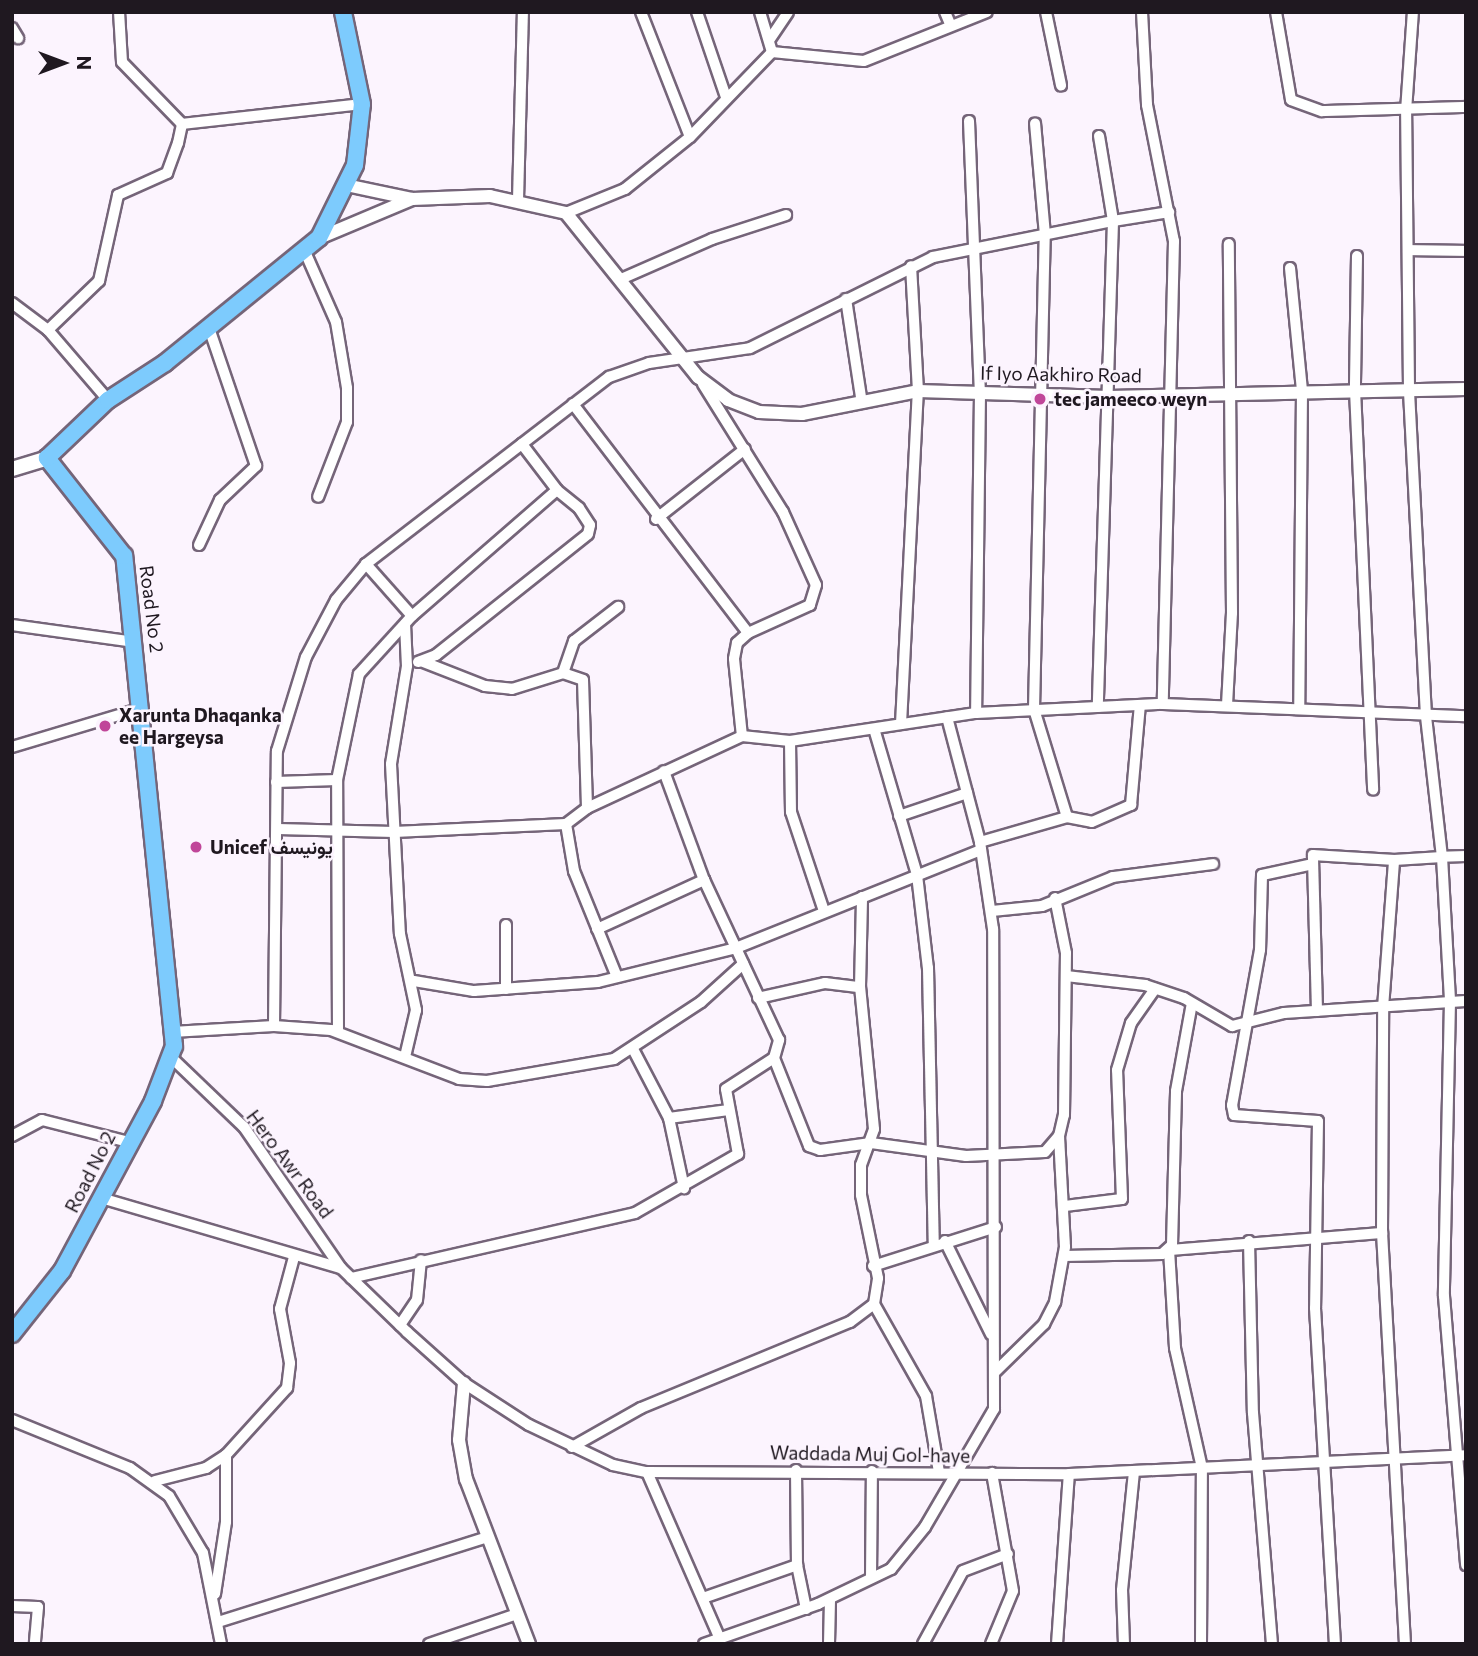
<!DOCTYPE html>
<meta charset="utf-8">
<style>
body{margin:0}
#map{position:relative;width:1478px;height:1656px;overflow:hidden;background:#fcf4fe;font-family:Commissioner,Vazirmatn,sans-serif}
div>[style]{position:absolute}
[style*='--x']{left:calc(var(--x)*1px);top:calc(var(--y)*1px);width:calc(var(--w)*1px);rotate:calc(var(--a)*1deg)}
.roads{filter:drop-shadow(2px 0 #756579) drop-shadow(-2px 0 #756579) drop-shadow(0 2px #756579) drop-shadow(0 -2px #756579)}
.minor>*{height:10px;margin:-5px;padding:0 5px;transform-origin:5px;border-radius:5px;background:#fff}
.tertiary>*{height:12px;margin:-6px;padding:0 6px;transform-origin:6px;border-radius:6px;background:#fff}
.secondary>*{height:14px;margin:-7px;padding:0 7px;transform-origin:7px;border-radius:7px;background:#fff}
.primary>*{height:16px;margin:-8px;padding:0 8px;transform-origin:8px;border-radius:8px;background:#7dcbfd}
.dots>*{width:19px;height:19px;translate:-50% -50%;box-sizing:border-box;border:4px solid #fcf4fe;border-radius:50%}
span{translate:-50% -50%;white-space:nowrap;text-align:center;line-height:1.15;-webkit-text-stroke:5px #fcf4fe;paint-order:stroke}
.street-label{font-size:19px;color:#1f1820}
.poi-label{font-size:19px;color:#1f1820;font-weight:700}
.left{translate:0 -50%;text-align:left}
.frame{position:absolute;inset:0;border:14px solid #1f1820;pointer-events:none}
.north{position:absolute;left:28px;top:28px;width:70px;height:70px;-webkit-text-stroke:5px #fcf4fe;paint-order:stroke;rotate:90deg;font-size:19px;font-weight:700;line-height:28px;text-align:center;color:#1f1820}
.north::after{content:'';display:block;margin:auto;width:24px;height:32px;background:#1f1820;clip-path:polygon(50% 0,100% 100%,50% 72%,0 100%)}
</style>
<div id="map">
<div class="roads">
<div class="minor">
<i style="--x:641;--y:12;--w:134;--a:68.6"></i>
<i style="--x:697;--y:12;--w:90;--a:71.2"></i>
<i style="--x:760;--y:12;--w:42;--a:73.3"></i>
<i style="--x:945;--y:12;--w:13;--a:67"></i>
<i style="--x:1046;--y:12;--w:75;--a:78.4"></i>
<i style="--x:1142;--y:12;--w:93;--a:86.9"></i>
<i style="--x:1147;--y:105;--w:139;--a:78.8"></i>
<i style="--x:1174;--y:241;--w:463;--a:91.4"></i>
<i style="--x:1276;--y:12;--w:89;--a:80.3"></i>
<i style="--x:1291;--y:100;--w:33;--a:20"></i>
<i style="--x:1322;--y:111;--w:144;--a:-1.6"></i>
<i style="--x:12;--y:28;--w:12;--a:59"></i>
<i style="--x:770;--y:39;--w:32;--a:-56"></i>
<i style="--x:772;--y:52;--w:92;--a:5.6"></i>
<i style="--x:864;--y:61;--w:132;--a:-21.7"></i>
<i style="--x:969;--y:121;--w:272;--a:87.7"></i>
<i style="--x:980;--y:393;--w:320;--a:90.7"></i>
<i style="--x:182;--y:124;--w:181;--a:-6.3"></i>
<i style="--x:1099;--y:136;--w:86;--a:80.6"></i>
<i style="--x:1113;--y:221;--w:57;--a:-9.1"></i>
<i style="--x:518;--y:200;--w:188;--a:-88.5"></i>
<i style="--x:566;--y:213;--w:64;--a:-22.1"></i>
<i style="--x:625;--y:189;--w:83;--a:-38.7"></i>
<i style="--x:690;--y:137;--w:118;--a:-46"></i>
<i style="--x:1408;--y:250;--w:58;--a:1"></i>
<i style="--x:306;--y:254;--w:74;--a:66.2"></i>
<i style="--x:336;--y:322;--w:67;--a:80.5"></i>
<i style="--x:347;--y:388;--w:34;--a:90"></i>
<i style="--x:347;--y:422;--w:80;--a:111.1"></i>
<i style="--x:1357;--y:256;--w:134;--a:90.9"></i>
<i style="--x:1355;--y:390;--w:400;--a:87.4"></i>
<i style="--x:1290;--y:268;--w:124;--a:84.4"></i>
<i style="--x:1302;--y:391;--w:315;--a:90.5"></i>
<i style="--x:621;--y:279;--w:99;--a:-23.7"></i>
<i style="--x:712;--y:239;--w:78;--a:-18"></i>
<i style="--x:846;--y:299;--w:105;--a:81.3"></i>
<i style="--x:12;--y:303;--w:45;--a:36.9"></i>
<i style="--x:48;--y:330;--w:92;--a:49.4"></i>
<i style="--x:48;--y:330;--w:71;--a:-43.9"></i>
<i style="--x:99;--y:281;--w:88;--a:-77.5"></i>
<i style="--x:118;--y:195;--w:54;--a:-24.2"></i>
<i style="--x:167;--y:173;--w:32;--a:-70"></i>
<i style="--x:178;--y:143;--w:19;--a:-78"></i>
<i style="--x:182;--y:124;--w:86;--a:-134.1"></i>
<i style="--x:122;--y:62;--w:50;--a:-93.4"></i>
<i style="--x:703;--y:384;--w:151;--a:58"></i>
<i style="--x:783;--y:512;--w:80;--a:65.7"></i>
<i style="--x:816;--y:585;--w:21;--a:107"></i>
<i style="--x:810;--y:605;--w:68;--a:155.7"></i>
<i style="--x:573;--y:404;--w:288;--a:52.6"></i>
<i style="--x:748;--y:633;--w:15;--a:138"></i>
<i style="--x:737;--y:643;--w:16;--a:101"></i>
<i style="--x:734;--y:659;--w:77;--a:84.1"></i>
<i style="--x:656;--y:519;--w:113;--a:-38.2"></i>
<i style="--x:199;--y:545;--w:50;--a:-65"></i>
<i style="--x:220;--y:500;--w:50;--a:-43.4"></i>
<i style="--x:256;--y:466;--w:146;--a:-108.8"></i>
<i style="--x:366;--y:564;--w:69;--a:48.5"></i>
<i style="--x:405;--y:624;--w:42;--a:87.3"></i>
<i style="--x:407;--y:666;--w:99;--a:99.3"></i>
<i style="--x:391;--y:764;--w:170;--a:87"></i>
<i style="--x:400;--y:934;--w:78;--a:78.1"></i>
<i style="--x:416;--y:1010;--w:48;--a:103.2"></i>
<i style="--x:12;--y:625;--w:124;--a:7.9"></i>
<i style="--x:421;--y:661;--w:69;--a:21.3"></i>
<i style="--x:485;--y:686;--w:27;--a:6"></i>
<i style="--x:512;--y:689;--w:53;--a:-17.4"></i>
<i style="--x:563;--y:673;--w:21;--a:19"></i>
<i style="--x:583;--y:680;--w:128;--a:88.2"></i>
<i style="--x:418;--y:662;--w:19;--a:-21"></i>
<i style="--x:436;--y:655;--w:194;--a:-38.5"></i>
<i style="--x:588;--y:534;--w:9;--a:-77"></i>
<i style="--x:590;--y:525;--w:20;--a:-123"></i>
<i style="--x:579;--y:508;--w:28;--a:-141"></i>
<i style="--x:563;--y:673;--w:34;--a:-71"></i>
<i style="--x:574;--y:641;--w:56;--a:-37.7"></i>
<i style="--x:1227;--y:705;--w:92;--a:-86.9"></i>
<i style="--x:1232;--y:613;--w:369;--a:-90.5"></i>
<i style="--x:901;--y:724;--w:333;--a:-87.1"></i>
<i style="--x:918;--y:391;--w:125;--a:-93.2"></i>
<i style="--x:875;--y:732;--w:149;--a:73.6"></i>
<i style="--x:917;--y:875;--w:94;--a:83.3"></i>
<i style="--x:928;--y:968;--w:276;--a:88.8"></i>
<i style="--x:790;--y:741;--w:71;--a:89.2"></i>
<i style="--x:791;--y:812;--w:104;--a:71.6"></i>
<i style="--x:12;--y:747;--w:136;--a:-16.7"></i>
<i style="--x:276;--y:782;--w:61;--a:-1.9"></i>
<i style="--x:899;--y:816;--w:72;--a:-18.7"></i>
<i style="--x:1067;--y:817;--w:25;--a:11"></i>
<i style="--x:1092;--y:822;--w:43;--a:-23.6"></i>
<i style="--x:1131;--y:805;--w:100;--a:-84.9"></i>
<i style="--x:566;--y:824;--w:48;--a:80.3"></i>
<i style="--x:574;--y:871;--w:114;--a:67.9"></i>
<i style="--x:278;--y:829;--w:116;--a:1.5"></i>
<i style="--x:394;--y:832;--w:172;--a:-2.7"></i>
<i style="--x:566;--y:824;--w:26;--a:-37"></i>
<i style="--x:587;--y:808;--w:171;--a:-24.9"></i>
<i style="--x:742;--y:736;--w:48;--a:5.9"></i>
<i style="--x:790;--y:741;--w:188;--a:-8.6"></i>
<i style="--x:976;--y:713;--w:187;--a:-2.8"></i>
<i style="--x:1163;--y:704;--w:303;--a:2.3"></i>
<i style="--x:980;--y:842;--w:91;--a:-16"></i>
<i style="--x:1067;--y:817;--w:113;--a:-107"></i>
<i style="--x:1034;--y:709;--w:474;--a:-88.7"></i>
<i style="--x:1045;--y:235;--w:112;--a:-95.1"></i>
<i style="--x:1466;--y:856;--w:24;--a:178"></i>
<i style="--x:1442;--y:857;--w:144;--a:86.8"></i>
<i style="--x:1450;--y:1001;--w:295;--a:91.2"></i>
<i style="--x:1444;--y:1296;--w:270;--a:85.3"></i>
<i style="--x:1313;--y:864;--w:52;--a:167.8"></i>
<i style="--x:1262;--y:875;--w:75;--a:91.5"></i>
<i style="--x:1260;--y:950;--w:158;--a:100.2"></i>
<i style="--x:1232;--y:1105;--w:10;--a:79"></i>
<i style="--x:1234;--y:1115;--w:84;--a:4.1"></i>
<i style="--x:1318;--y:1121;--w:187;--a:90.9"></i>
<i style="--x:1315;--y:1308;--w:337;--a:86.6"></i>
<i style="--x:992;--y:911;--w:50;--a:-5.7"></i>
<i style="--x:1042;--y:906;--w:77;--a:-22.2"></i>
<i style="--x:1113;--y:877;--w:101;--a:-7.4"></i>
<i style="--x:506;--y:925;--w:64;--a:90"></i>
<i style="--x:597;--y:929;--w:118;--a:-24.6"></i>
<i style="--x:1066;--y:976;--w:80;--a:6.5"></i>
<i style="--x:1145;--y:985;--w:41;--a:18.4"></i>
<i style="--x:1184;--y:998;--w:56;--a:30.3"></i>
<i style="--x:1232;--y:1026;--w:54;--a:-14"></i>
<i style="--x:1284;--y:1013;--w:182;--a:-3.8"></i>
<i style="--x:414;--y:981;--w:61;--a:9.5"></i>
<i style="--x:474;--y:991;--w:124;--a:-4.2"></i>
<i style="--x:598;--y:982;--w:142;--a:-13.8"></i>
<i style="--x:736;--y:948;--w:264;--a:-21.8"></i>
<i style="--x:758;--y:998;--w:69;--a:-12.6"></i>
<i style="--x:825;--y:983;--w:35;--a:7"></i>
<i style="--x:1317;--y:1011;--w:156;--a:-91.5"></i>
<i style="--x:1313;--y:855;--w:81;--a:3.5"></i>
<i style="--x:274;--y:1026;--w:275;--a:-89.4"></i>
<i style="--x:277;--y:751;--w:98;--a:-72.9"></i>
<i style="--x:306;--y:657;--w:64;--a:-62.2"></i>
<i style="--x:336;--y:600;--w:47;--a:-50.2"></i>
<i style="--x:366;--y:564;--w:307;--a:-37.6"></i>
<i style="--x:609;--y:377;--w:42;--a:-19.3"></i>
<i style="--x:649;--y:363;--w:102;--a:-8.4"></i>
<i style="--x:750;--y:348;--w:204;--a:-26.4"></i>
<i style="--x:933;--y:257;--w:184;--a:-11.3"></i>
<i style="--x:1113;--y:221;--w:486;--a:91.8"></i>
<i style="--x:172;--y:1032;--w:102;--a:-3.4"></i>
<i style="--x:274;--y:1026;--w:57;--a:4"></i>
<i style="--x:331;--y:1030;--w:137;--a:20.9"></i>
<i style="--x:459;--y:1079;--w:28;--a:4"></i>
<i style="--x:487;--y:1081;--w:129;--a:-9.8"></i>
<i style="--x:614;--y:1059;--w:104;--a:-33.2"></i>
<i style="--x:701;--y:1002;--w:57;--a:-42.1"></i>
<i style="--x:338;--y:1032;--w:252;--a:-90.2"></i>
<i style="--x:337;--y:780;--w:108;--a:-78.3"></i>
<i style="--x:359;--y:674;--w:79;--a:-47.6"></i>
<i style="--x:412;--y:616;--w:192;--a:-41"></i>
<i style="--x:557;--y:490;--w:58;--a:-127.3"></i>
<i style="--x:633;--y:1049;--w:78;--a:62.4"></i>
<i style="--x:669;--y:1118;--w:72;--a:77.9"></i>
<i style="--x:774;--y:1058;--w:95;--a:68.3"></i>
<i style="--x:809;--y:1146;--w:12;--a:20"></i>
<i style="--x:820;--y:1150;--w:51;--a:-7.8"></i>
<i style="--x:871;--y:1143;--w:96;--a:7.8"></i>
<i style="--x:966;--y:1156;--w:79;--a:-2.9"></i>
<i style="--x:1045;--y:1152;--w:21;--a:-49"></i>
<i style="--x:1059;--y:1136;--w:22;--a:-77"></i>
<i style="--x:1064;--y:1115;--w:162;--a:-89.3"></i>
<i style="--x:1066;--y:953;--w:56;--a:-101.3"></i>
<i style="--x:173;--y:1059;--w:98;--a:43.8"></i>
<i style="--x:244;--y:1127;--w:171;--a:55.5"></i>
<i style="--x:341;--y:1268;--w:92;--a:44.1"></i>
<i style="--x:407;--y:1332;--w:76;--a:41.8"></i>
<i style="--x:464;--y:1383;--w:77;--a:32.9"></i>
<i style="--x:529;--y:1425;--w:93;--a:25.5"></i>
<i style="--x:613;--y:1465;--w:35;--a:12"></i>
<i style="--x:647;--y:1472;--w:422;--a:0.3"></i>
<i style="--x:1069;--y:1474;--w:397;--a:-2.7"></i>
<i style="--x:669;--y:1118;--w:60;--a:-7.7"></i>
<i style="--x:12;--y:1136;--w:34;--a:-28"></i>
<i style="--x:42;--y:1120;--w:90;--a:14.2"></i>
<i style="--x:101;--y:1198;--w:250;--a:16.3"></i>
<i style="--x:1065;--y:1206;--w:57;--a:-7"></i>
<i style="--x:1122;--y:1199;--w:129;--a:-92.2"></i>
<i style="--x:1117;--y:1070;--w:49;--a:-73.4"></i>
<i style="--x:1131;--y:1023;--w:42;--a:-54.8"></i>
<i style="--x:945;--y:1241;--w:104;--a:63.7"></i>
<i style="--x:1249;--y:1241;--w:172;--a:88.7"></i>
<i style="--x:1253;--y:1413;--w:232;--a:85.3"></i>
<i style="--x:1064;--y:1256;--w:98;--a:-1.2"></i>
<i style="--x:1162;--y:1254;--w:13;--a:-42"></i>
<i style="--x:1172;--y:1245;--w:154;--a:-88.5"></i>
<i style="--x:1176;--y:1091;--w:89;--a:-79.7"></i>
<i style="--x:873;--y:1266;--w:129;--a:-17.6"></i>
<i style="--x:351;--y:1278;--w:291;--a:-12.9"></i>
<i style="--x:635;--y:1213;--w:119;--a:-29.8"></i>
<i style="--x:738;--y:1154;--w:66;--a:-100.5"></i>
<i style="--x:726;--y:1089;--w:57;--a:-32.9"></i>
<i style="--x:774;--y:1058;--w:19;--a:-74"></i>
<i style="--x:779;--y:1040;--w:177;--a:-115.1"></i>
<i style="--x:704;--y:880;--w:116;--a:-110.2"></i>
<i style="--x:874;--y:1304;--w:106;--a:60.5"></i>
<i style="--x:926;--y:1396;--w:77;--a:80.3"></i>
<i style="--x:400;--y:1325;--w:30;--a:-56"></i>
<i style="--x:417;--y:1300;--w:40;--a:-84.3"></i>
<i style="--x:995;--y:1372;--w:69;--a:-44.4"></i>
<i style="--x:1044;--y:1324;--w:25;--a:-63"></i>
<i style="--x:1055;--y:1302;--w:56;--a:-79.7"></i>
<i style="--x:1065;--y:1247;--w:111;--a:-93.1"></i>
<i style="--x:12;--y:1420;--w:127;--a:22.1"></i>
<i style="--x:130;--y:1468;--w:48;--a:35.7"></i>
<i style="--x:169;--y:1496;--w:66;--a:59.2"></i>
<i style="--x:203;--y:1553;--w:93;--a:78.8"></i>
<i style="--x:572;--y:1447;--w:79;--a:-29.5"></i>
<i style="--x:641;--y:1408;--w:226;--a:-22.4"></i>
<i style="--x:850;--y:1322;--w:30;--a:-37"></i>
<i style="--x:874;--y:1304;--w:26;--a:-81"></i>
<i style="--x:878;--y:1278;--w:85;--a:-101.6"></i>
<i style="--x:861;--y:1195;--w:30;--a:-90"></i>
<i style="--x:861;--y:1165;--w:38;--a:-70"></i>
<i style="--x:874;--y:1129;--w:143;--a:-95.6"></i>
<i style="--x:860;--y:987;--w:90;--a:-88.7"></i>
<i style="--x:796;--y:1470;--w:95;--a:89.4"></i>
<i style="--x:797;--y:1565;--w:45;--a:78.4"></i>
<i style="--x:647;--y:1472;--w:182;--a:66.4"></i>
<i style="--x:155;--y:1481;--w:53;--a:-14.3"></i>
<i style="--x:206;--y:1468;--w:24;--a:-33"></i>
<i style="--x:226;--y:1455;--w:91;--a:-47.7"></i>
<i style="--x:287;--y:1388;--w:25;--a:-83"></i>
<i style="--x:290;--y:1363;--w:55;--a:-100.5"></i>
<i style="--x:280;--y:1309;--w:54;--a:-74.9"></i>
<i style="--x:871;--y:1578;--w:107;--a:-89.5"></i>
<i style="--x:215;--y:1594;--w:73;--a:-81.3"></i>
<i style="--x:226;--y:1522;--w:67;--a:-90"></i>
<i style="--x:703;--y:1598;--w:100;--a:-19.3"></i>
<i style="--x:12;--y:1606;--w:26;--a:2"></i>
<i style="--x:38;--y:1607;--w:37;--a:95"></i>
<i style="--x:218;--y:1622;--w:282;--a:-17.5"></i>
<i style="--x:429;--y:1644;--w:93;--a:-18.8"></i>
<i style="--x:704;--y:1644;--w:121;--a:-19.3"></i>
<i style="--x:818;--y:1604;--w:81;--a:-25.6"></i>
<i style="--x:891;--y:1569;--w:54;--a:-51"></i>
<i style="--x:925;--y:1527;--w:137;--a:-59.7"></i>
<i style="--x:994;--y:1409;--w:480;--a:-90.1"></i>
<i style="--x:993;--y:929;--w:88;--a:-98.5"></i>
<i style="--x:980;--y:842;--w:129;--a:-104.8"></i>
<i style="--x:829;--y:1644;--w:45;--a:-88.7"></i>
<i style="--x:923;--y:1644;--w:83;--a:-61.3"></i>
<i style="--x:963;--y:1571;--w:48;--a:-20.7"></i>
<i style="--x:991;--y:1644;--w:57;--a:-67.5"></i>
<i style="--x:1013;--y:1591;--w:120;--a:-100.1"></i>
<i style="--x:1057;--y:1644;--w:170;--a:-86"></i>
<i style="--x:1124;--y:1644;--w:54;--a:-92.1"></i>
<i style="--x:1122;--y:1590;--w:119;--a:-84.2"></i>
<i style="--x:1201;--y:1644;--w:176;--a:-89.7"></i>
<i style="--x:1202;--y:1468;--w:123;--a:-102.7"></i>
<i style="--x:1175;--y:1348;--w:98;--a:-93.5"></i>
<i style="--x:1169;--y:1250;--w:214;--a:-4.6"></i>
<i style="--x:1405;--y:1644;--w:412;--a:-93.2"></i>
<i style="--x:1382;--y:1233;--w:225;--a:-89.7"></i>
<i style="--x:1383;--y:1008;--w:148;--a:-85.7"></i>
<i style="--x:1394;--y:860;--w:48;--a:-3.6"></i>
<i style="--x:1442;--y:857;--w:142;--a:-96.5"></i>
<i style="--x:1426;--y:716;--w:328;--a:-93"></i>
<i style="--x:1409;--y:388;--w:277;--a:-90.6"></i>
<i style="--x:1406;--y:111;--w:99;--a:-86"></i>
</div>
<div class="tertiary">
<i style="--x:346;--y:185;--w:67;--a:12"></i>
<i style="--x:412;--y:199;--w:78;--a:-2.2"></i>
<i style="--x:490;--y:196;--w:78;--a:12.6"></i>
<i style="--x:566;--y:213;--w:211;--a:51.2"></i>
<i style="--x:698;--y:377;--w:38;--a:37"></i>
<i style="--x:728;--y:400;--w:33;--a:21"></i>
<i style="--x:759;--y:412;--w:43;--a:2.7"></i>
<i style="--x:802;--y:414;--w:118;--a:-11.2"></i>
<i style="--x:918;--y:391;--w:191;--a:1.8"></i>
<i style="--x:1109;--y:397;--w:357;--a:-1.3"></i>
<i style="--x:319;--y:238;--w:101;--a:-22.8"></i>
<i style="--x:464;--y:1383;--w:57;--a:95"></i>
<i style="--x:459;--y:1440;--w:40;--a:80"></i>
<i style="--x:466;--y:1479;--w:177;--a:69.1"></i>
</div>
<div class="secondary">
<i style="--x:12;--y:469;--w:37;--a:-17"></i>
</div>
<div class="primary">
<i style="--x:12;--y:1334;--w:80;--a:-51.6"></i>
<i style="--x:62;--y:1271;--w:193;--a:-61.8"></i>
<i style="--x:153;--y:1101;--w:59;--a:-69.1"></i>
<i style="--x:174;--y:1046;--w:493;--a:-95.8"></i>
<i style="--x:124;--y:556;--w:125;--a:-128.2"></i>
<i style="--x:47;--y:458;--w:84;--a:-43.6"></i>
<i style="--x:108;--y:400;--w:68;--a:-33"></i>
<i style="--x:165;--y:363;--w:198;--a:-39.1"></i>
<i style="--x:319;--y:238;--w:81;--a:-63.7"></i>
<i style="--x:355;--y:165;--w:61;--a:-83.5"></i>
<i style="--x:362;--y:104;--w:94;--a:-101.7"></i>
</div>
</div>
<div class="dots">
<i style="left:1040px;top:399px;background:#c04699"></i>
<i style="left:105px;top:726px;background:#c04699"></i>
<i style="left:196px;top:847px;background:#c04699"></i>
</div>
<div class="street-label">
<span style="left:1061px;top:374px;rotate:1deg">If Iyo Aakhiro Road</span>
<span style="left:152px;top:609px;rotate:83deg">Road No 2</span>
<span style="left:290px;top:1164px;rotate:53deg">Hero Awr Road</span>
<span style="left:90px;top:1172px;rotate:-63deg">Road No 2</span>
<span style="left:870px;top:1454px;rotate:1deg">Waddada Muj Gol-haye</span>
</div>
<div class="poi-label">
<span class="left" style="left:1054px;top:399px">tec jameeco weyn</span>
<span class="left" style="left:119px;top:726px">Xarunta Dhaqanka<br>ee Hargeysa</span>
<span class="left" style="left:210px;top:847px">Unicef يونيسف</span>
</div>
<div class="frame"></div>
<div class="north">N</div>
</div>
